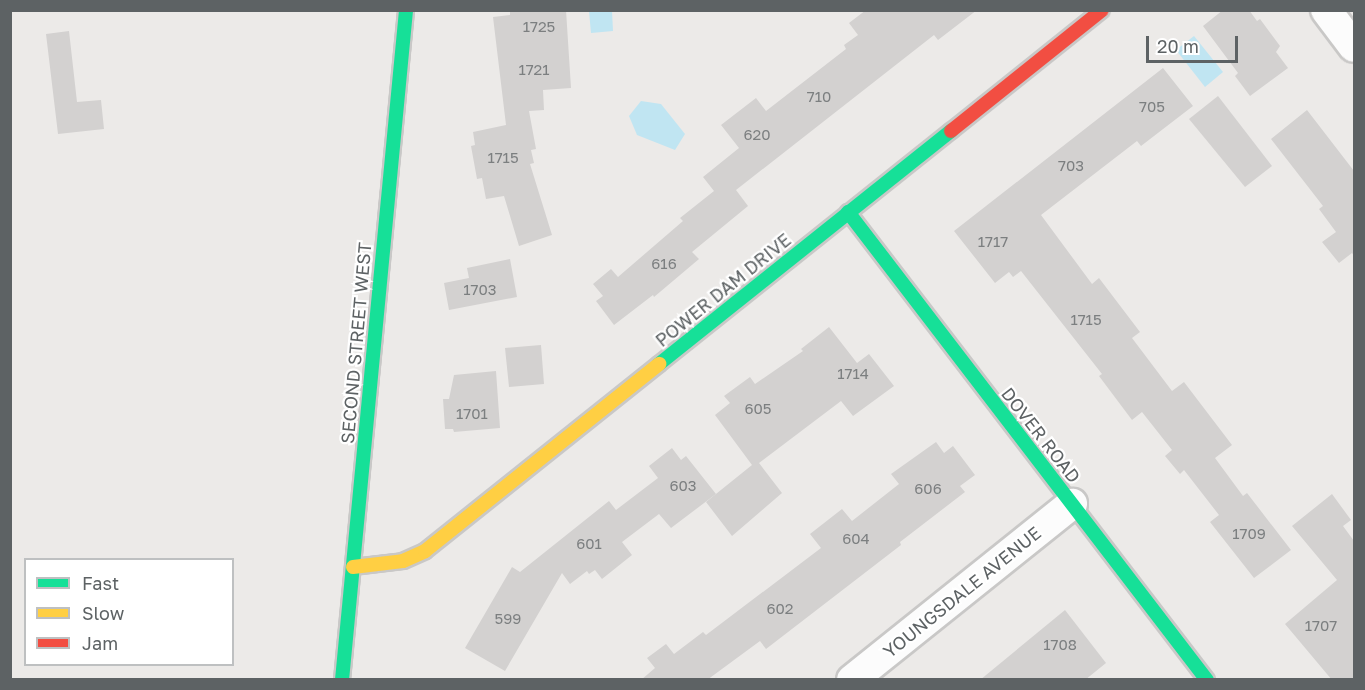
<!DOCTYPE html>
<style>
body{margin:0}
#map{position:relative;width:1365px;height:690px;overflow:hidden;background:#eceae8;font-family:"Golos Text",sans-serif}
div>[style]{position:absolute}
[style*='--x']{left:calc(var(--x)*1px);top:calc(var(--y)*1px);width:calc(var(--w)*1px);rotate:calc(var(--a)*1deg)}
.water>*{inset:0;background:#c0e5f2}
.building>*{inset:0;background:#d3d1d0}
.roads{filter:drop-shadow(2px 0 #c9c8c7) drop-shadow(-2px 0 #c9c8c7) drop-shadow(0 2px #c9c8c7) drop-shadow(0 -2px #c9c8c7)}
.street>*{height:30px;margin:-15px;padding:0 15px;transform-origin:15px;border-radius:15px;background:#fcfcfc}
.fast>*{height:14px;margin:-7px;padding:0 7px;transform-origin:7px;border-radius:7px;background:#16e098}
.slow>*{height:14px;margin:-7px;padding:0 7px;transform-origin:7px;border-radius:7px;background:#ffcf43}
.jam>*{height:14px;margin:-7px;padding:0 7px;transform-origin:7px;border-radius:7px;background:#f24e42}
span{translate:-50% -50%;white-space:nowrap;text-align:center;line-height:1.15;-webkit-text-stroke:4.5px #fff;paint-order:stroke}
.number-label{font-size:15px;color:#7c7f80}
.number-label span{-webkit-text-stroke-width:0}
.street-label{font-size:18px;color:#5d6264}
.frame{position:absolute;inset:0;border:12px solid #5d6264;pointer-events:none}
.legend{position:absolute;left:24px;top:558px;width:210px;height:108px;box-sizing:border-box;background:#fff;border:2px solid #bec0c1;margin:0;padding:8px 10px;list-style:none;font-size:18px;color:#5d6264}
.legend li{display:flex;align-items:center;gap:12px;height:30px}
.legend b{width:30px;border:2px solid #bec0c1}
.scale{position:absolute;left:1146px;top:36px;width:92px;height:27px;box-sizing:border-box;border:3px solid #5d6264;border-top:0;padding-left:8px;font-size:18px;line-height:21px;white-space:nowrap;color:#5d6264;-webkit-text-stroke:4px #fff;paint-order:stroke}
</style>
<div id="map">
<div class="water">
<i style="clip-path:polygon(589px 11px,612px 11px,613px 31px,591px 33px)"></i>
<i style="clip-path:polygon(1194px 36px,1223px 72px,1205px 87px,1176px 50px)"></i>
<i style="clip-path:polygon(641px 101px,661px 104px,685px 134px,675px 150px,637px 135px,629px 116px)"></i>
</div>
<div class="building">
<i style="clip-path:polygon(510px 10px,566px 10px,571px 88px,543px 90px,544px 110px,529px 111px,536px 149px,531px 150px,534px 163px,530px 164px,552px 235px,519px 246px,504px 196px,486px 199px,482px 178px,477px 179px,471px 146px,475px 145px,473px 132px,506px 125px,493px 17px,510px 15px)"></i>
<i style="clip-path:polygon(866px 10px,977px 10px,938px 40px,934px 35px,736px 190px,748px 206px,692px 252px,699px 259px,654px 297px,653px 295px,614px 325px,596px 301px,603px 296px,593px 284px,611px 269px,618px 277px,683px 221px,680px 218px,714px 191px,703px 177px,739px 148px,721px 125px,756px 98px,766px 111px,846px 49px,844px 45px,858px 35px,849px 23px)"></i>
<i style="clip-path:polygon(1223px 10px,1249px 10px,1257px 21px,1260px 19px,1280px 46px,1276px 52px,1288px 68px,1250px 96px,1235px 76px,1238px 73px,1203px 26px)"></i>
<i style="clip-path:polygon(69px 31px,77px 102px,101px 100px,104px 129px,58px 134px,46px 34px)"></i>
<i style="clip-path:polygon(1163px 68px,1193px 106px,1141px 146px,1137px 141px,1041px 215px,1092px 284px,1099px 278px,1140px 332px,1132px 338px,1172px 391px,1184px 382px,1232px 445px,1215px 458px,1243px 496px,1247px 493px,1291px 550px,1254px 578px,1210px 522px,1219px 515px,1184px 470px,1180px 474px,1165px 456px,1172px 450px,1142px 412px,1132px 420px,1099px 376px,1102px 374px,1021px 271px,1013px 277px,1009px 272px,995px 283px,954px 231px)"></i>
<i style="clip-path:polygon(1218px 96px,1272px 166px,1245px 187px,1189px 119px)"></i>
<i style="clip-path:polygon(1307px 110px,1354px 171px,1354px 256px,1352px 253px,1339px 263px,1322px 242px,1336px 232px,1319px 209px,1323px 206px,1271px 139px)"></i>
<i style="clip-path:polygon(510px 259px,517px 297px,449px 310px,444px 283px,469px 278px,467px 268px)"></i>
<i style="clip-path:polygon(829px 327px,857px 363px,869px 354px,894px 386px,853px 416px,841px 401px,759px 463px,782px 493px,732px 536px,706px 502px,752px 465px,715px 415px,730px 403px,724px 396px,750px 377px,755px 384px,803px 351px,801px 349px)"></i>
<i style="clip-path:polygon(541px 345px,544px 384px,509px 387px,505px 348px)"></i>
<i style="clip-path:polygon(496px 371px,500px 428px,454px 432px,453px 429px,445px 429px,443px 399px,449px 399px,454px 375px)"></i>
<i style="clip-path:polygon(936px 442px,944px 453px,953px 446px,975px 475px,960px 486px,965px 492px,900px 542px,901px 545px,766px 649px,760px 641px,707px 680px,641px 680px,655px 668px,647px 658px,666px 644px,674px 654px,703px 632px,706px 635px,821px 548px,810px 534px,842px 509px,852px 521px,899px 484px,891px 474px)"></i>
<i style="clip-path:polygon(672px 448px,681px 460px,686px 456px,716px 494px,671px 528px,659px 514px,622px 542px,632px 555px,602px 579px,595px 570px,589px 574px,587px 571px,570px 584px,562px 573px,505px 671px,465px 648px,512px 567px,520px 572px,609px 501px,616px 510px,658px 478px,649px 466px)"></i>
<i style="clip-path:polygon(1332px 494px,1351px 520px,1343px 526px,1354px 541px,1354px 680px,1332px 680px,1285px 624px,1337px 580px,1292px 526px)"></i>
<i style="clip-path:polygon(1065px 610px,1106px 663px,1085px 680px,980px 680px)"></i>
</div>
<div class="roads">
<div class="street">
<i style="--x:1326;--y:10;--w:46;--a:52.9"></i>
<i style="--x:852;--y:680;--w:282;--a:-38.7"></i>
</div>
<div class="fast">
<i style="--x:848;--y:212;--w:590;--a:52.51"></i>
<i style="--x:659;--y:364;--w:374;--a:-38.6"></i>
<i style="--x:342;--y:680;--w:673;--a:-84.54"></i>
</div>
<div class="slow">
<i style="--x:353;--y:567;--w:50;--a:-6.8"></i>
<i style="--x:403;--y:561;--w:24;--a:-24"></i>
<i style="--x:425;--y:551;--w:300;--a:-38.6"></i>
</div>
<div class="jam">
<i style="--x:951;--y:131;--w:193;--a:-38.7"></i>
</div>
</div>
<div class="number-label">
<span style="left:539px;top:27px">1725</span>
<span style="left:534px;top:70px">1721</span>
<span style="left:819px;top:97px">710</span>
<span style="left:1152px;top:107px">705</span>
<span style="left:757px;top:135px">620</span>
<span style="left:503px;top:158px">1715</span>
<span style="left:1071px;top:166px">703</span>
<span style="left:993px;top:242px">1717</span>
<span style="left:664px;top:264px">616</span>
<span style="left:480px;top:290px">1703</span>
<span style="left:1086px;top:320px">1715</span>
<span style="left:853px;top:374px">1714</span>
<span style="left:758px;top:409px">605</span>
<span style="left:472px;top:414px">1701</span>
<span style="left:683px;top:486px">603</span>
<span style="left:928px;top:489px">606</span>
<span style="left:1249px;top:534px">1709</span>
<span style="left:856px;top:539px">604</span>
<span style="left:589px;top:544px">601</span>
<span style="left:780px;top:609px">602</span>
<span style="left:508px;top:619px">599</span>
<span style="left:1321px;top:626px">1707</span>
<span style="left:1060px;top:645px">1708</span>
</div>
<div class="street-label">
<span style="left:723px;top:290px;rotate:-39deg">POWER DAM DRIVE</span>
<span style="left:356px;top:343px;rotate:-85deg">SECOND STREET WEST</span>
<span style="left:1041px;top:435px;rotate:52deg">DOVER ROAD</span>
<span style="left:962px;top:592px;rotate:-39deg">YOUNGSDALE AVENUE</span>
</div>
<div class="frame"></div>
<ul class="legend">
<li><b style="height:8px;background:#16e098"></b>Fast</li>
<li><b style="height:8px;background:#ffcf43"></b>Slow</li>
<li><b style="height:8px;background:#f24e42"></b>Jam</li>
</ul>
<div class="scale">20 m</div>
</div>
